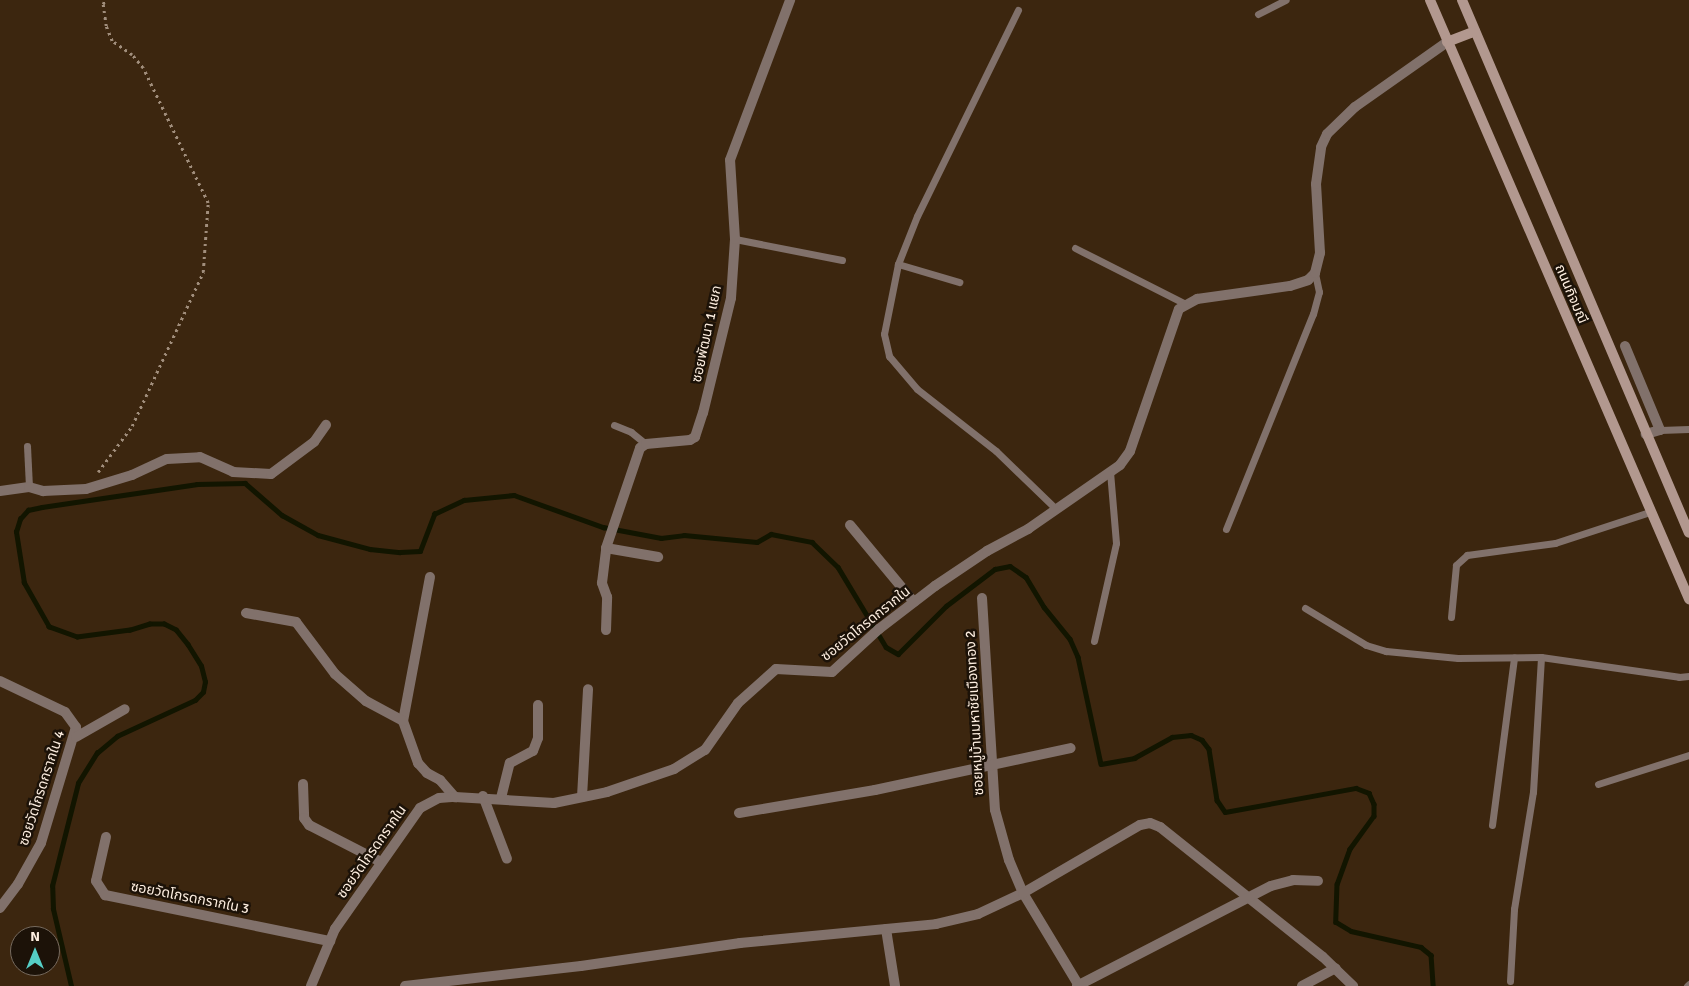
<!DOCTYPE html>
<meta charset="utf-8">
<style>
body{margin:0}
#map{position:relative;width:1689px;height:986px;overflow:hidden;background:#3c260f;font-family:Signika,"Noto Sans Thai",sans-serif}
div>[style]{position:absolute}
[style*='--x']{left:calc(var(--x)*1px);top:calc(var(--y)*1px);width:calc(var(--w)*1px);rotate:calc(var(--a)*1deg)}
.stream>*{height:4.5px;margin:-2.25px;padding:0 2.25px;transform-origin:2.25px;border-radius:2.25px;background:#121500}
.path>*{height:2.5px;margin-top:-1.25px;transform-origin:0;background:repeating-linear-gradient(90deg,#a18e7c 0 2.5px,transparent 0 6.5px)}
.lane>*{height:7px;margin:-3.5px;padding:0 3.5px;transform-origin:3.5px;border-radius:3.5px;background:#81716b}
.street>*{height:10px;margin:-5px;padding:0 5px;transform-origin:5px;border-radius:5px;background:#81716b}
.secondary>*{height:10px;margin:-5px;padding:0 5px;transform-origin:5px;border-radius:5px;background:#b2988f}
span{translate:-50% -50%;white-space:nowrap;text-align:center;line-height:1.15;-webkit-text-stroke:5px #1c1208;paint-order:stroke}
.street-label{font-size:14px;color:#fdeee0}
.north{position:absolute;left:10px;top:926px;width:50px;height:50px;box-sizing:border-box;background:#1c1208;border:1px solid #766a5e;border-radius:50%;rotate:0deg;font-size:14px;font-weight:700;line-height:20px;text-align:center;color:#fdeee0}
.north::after{content:'';display:block;margin:auto;width:18px;height:22px;background:#55cec6;clip-path:polygon(50% 0,100% 100%,50% 72%,0 100%)}
</style>
<div id="map">
<div class="stream">
<i style="--x:71;--y:986;--w:79;--a:-103.2"></i>
<i style="--x:53;--y:909;--w:23;--a:-92"></i>
<i style="--x:52;--y:886;--w:106;--a:-75.8"></i>
<i style="--x:78;--y:783;--w:36;--a:-58"></i>
<i style="--x:97;--y:753;--w:26;--a:-40"></i>
<i style="--x:117;--y:736;--w:86;--a:-24.8"></i>
<i style="--x:195;--y:700;--w:11;--a:-45"></i>
<i style="--x:203;--y:692;--w:10;--a:-79"></i>
<i style="--x:205;--y:682;--w:16;--a:-104"></i>
<i style="--x:201;--y:666;--w:25;--a:-122"></i>
<i style="--x:188;--y:645;--w:19;--a:-129"></i>
<i style="--x:176;--y:630;--w:13;--a:-153"></i>
<i style="--x:164;--y:624;--w:14;--a:180"></i>
<i style="--x:150;--y:624;--w:21;--a:163"></i>
<i style="--x:130;--y:630;--w:53;--a:172.5"></i>
<i style="--x:77;--y:637;--w:30;--a:-160"></i>
<i style="--x:49;--y:627;--w:51;--a:-119.6"></i>
<i style="--x:24;--y:583;--w:52;--a:-98.9"></i>
<i style="--x:16;--y:532;--w:14;--a:-73"></i>
<i style="--x:20;--y:519;--w:12;--a:-48"></i>
<i style="--x:28;--y:510;--w:14;--a:-12"></i>
<i style="--x:42;--y:507;--w:157;--a:-8.4"></i>
<i style="--x:197;--y:484;--w:48;--a:-1.2"></i>
<i style="--x:245;--y:483;--w:49;--a:40.9"></i>
<i style="--x:282;--y:515;--w:41;--a:29.1"></i>
<i style="--x:318;--y:535;--w:54;--a:15.1"></i>
<i style="--x:370;--y:549;--w:30;--a:6"></i>
<i style="--x:400;--y:552;--w:20;--a:-3"></i>
<i style="--x:420;--y:551;--w:40;--a:-69"></i>
<i style="--x:434;--y:514;--w:33;--a:-25"></i>
<i style="--x:464;--y:500;--w:50;--a:-5.7"></i>
<i style="--x:514;--y:495;--w:95;--a:19.8"></i>
<i style="--x:603;--y:527;--w:59;--a:10.7"></i>
<i style="--x:661;--y:538;--w:23;--a:-7"></i>
<i style="--x:684;--y:535;--w:73;--a:5.5"></i>
<i style="--x:757;--y:542;--w:16;--a:-30"></i>
<i style="--x:771;--y:534;--w:42;--a:11"></i>
<i style="--x:812;--y:542;--w:36;--a:44"></i>
<i style="--x:838;--y:567;--w:93;--a:59"></i>
<i style="--x:886;--y:647;--w:14;--a:30"></i>
<i style="--x:898;--y:654;--w:68;--a:-45"></i>
<i style="--x:946;--y:606;--w:61;--a:-37.1"></i>
<i style="--x:995;--y:569;--w:15;--a:-11"></i>
<i style="--x:1010;--y:566;--w:19;--a:35"></i>
<i style="--x:1026;--y:577;--w:35;--a:59"></i>
<i style="--x:1044;--y:607;--w:41;--a:50.9"></i>
<i style="--x:1070;--y:639;--w:20;--a:66"></i>
<i style="--x:1078;--y:657;--w:109;--a:77.9"></i>
<i style="--x:1101;--y:764;--w:34;--a:-10"></i>
<i style="--x:1134;--y:758;--w:43;--a:-28.9"></i>
<i style="--x:1172;--y:737;--w:19;--a:-6"></i>
<i style="--x:1191;--y:735;--w:12;--a:24"></i>
<i style="--x:1202;--y:740;--w:11;--a:52"></i>
<i style="--x:1209;--y:749;--w:52;--a:81.1"></i>
<i style="--x:1217;--y:800;--w:14;--a:56"></i>
<i style="--x:1225;--y:812;--w:133;--a:-10.4"></i>
<i style="--x:1356;--y:788;--w:14;--a:21"></i>
<i style="--x:1369;--y:793;--w:12;--a:66"></i>
<i style="--x:1374;--y:804;--w:12;--a:90"></i>
<i style="--x:1374;--y:816;--w:41;--a:126"></i>
<i style="--x:1350;--y:849;--w:37;--a:110"></i>
<i style="--x:1337;--y:884;--w:38;--a:92"></i>
<i style="--x:1336;--y:922;--w:17;--a:31"></i>
<i style="--x:1351;--y:931;--w:72;--a:12.9"></i>
<i style="--x:1421;--y:947;--w:13;--a:39"></i>
<i style="--x:1431;--y:955;--w:31;--a:86"></i>
</div>
<div class="path">
<i style="--x:98;--y:472;--w:57;--a:-53.5"></i>
<i style="--x:132;--y:426;--w:170;--a:-65.2"></i>
<i style="--x:203;--y:272;--w:69;--a:-85.9"></i>
<i style="--x:208;--y:203;--w:150;--a:-115.7"></i>
<i style="--x:143;--y:68;--w:17;--a:-130"></i>
<i style="--x:132;--y:55;--w:24;--a:-145"></i>
<i style="--x:112;--y:41;--w:16;--a:-112"></i>
<i style="--x:106;--y:26;--w:22;--a:-98"></i>
<i style="--x:103;--y:4;--w:4;--a:-63"></i>
</div>
<div class="lane">
<i style="--x:1018;--y:10;--w:229;--a:116.1"></i>
<i style="--x:917;--y:216;--w:52;--a:111.6"></i>
<i style="--x:898;--y:264;--w:71;--a:101.3"></i>
<i style="--x:884;--y:334;--w:23;--a:77"></i>
<i style="--x:889;--y:356;--w:43;--a:49.7"></i>
<i style="--x:917;--y:389;--w:100;--a:38.1"></i>
<i style="--x:996;--y:451;--w:82;--a:44"></i>
<i style="--x:1258;--y:14;--w:31;--a:-27"></i>
<i style="--x:735;--y:239;--w:109;--a:11.1"></i>
<i style="--x:1075;--y:248;--w:122;--a:26.8"></i>
<i style="--x:898;--y:264;--w:64;--a:16.4"></i>
<i style="--x:614;--y:425;--w:18;--a:22"></i>
<i style="--x:631;--y:432;--w:19;--a:39"></i>
<i style="--x:1660;--y:430;--w:29;--a:-2"></i>
<i style="--x:27;--y:446;--w:41;--a:87.2"></i>
<i style="--x:1226;--y:529;--w:232;--a:-68"></i>
<i style="--x:1313;--y:314;--w:23;--a:-75"></i>
<i style="--x:1319;--y:292;--w:19;--a:-102"></i>
<i style="--x:1305;--y:608;--w:71;--a:31.2"></i>
<i style="--x:1366;--y:645;--w:21;--a:17"></i>
<i style="--x:1386;--y:651;--w:72;--a:5.6"></i>
<i style="--x:1458;--y:658;--w:83;--a:-0.7"></i>
<i style="--x:1541;--y:657;--w:139;--a:8.2"></i>
<i style="--x:1679;--y:677;--w:10;--a:-6"></i>
<i style="--x:1451;--y:617;--w:52;--a:-84.5"></i>
<i style="--x:1456;--y:565;--w:15;--a:-42"></i>
<i style="--x:1467;--y:555;--w:89;--a:-7.8"></i>
<i style="--x:1555;--y:543;--w:100;--a:-18.1"></i>
<i style="--x:1094;--y:641;--w:100;--a:-77.3"></i>
<i style="--x:1116;--y:543;--w:71;--a:-94.8"></i>
<i style="--x:1598;--y:784;--w:96;--a:-17.7"></i>
<i style="--x:1492;--y:825;--w:169;--a:-82.5"></i>
<i style="--x:1510;--y:981;--w:72;--a:-86.8"></i>
<i style="--x:1514;--y:909;--w:119;--a:-80.8"></i>
<i style="--x:1533;--y:792;--w:135;--a:-86.6"></i>
<i style="--x:1687;--y:986;--w:3;--a:-45"></i>
</div>
<div class="street">
<i style="--x:1625;--y:346;--w:91;--a:67.4"></i>
<i style="--x:1660;--y:430;--w:15;--a:164"></i>
<i style="--x:0;--y:491;--w:29;--a:-8"></i>
<i style="--x:29;--y:487;--w:15;--a:16"></i>
<i style="--x:43;--y:491;--w:43;--a:-2.7"></i>
<i style="--x:86;--y:489;--w:48;--a:-16.9"></i>
<i style="--x:132;--y:475;--w:38;--a:-25"></i>
<i style="--x:167;--y:459;--w:33;--a:-3"></i>
<i style="--x:200;--y:457;--w:36;--a:24"></i>
<i style="--x:233;--y:472;--w:38;--a:3"></i>
<i style="--x:271;--y:474;--w:54;--a:-36.7"></i>
<i style="--x:314;--y:442;--w:21;--a:-55"></i>
<i style="--x:850;--y:525;--w:100;--a:50.3"></i>
<i style="--x:606;--y:548;--w:53;--a:9.8"></i>
<i style="--x:430;--y:577;--w:147;--a:100.6"></i>
<i style="--x:403;--y:721;--w:45;--a:70.3"></i>
<i style="--x:418;--y:763;--w:13;--a:48"></i>
<i style="--x:427;--y:773;--w:15;--a:28"></i>
<i style="--x:440;--y:780;--w:23;--a:49"></i>
<i style="--x:982;--y:598;--w:212;--a:86.5"></i>
<i style="--x:995;--y:810;--w:52;--a:74.4"></i>
<i style="--x:1009;--y:860;--w:36;--a:67"></i>
<i style="--x:1023;--y:893;--w:109;--a:58.9"></i>
<i style="--x:246;--y:613;--w:51;--a:10.2"></i>
<i style="--x:296;--y:622;--w:65;--a:53.1"></i>
<i style="--x:335;--y:674;--w:41;--a:41.1"></i>
<i style="--x:366;--y:701;--w:42;--a:28.4"></i>
<i style="--x:606;--y:630;--w:33;--a:-88"></i>
<i style="--x:607;--y:597;--w:15;--a:-110"></i>
<i style="--x:602;--y:583;--w:35;--a:-83"></i>
<i style="--x:606;--y:548;--w:106;--a:-71.2"></i>
<i style="--x:640;--y:448;--w:7;--a:-34"></i>
<i style="--x:646;--y:444;--w:44;--a:-5.2"></i>
<i style="--x:690;--y:440;--w:6;--a:-31"></i>
<i style="--x:695;--y:437;--w:25;--a:-72"></i>
<i style="--x:703;--y:413;--w:118;--a:-76.3"></i>
<i style="--x:731;--y:298;--w:59;--a:-86.1"></i>
<i style="--x:735;--y:239;--w:79;--a:-93.6"></i>
<i style="--x:730;--y:160;--w:171;--a:-69.4"></i>
<i style="--x:0;--y:681;--w:72;--a:25.5"></i>
<i style="--x:65;--y:712;--w:19;--a:54"></i>
<i style="--x:76;--y:727;--w:121;--a:106.8"></i>
<i style="--x:41;--y:843;--w:47;--a:119.3"></i>
<i style="--x:18;--y:884;--w:30;--a:127"></i>
<i style="--x:76;--y:737;--w:56;--a:-29.7"></i>
<i style="--x:303;--y:784;--w:34;--a:88"></i>
<i style="--x:304;--y:818;--w:9;--a:54"></i>
<i style="--x:309;--y:825;--w:81;--a:27.2"></i>
<i style="--x:483;--y:796;--w:67;--a:69.1"></i>
<i style="--x:582;--y:797;--w:108;--a:-86.8"></i>
<i style="--x:501;--y:798;--w:36;--a:-76"></i>
<i style="--x:510;--y:763;--w:26;--a:-28"></i>
<i style="--x:533;--y:751;--w:14;--a:-69"></i>
<i style="--x:538;--y:738;--w:33;--a:-90"></i>
<i style="--x:739;--y:813;--w:138;--a:-9.6"></i>
<i style="--x:875;--y:790;--w:200;--a:-12.1"></i>
<i style="--x:106;--y:837;--w:45;--a:102.8"></i>
<i style="--x:96;--y:881;--w:17;--a:57"></i>
<i style="--x:105;--y:895;--w:230;--a:11.6"></i>
<i style="--x:886;--y:929;--w:58;--a:81"></i>
<i style="--x:311;--y:986;--w:62;--a:-67.2"></i>
<i style="--x:335;--y:929;--w:148;--a:-54.9"></i>
<i style="--x:420;--y:808;--w:21;--a:-28"></i>
<i style="--x:439;--y:798;--w:16;--a:-4"></i>
<i style="--x:455;--y:797;--w:99;--a:3.5"></i>
<i style="--x:554;--y:803;--w:54;--a:-11.7"></i>
<i style="--x:607;--y:792;--w:71;--a:-18.9"></i>
<i style="--x:674;--y:769;--w:36;--a:-32"></i>
<i style="--x:705;--y:750;--w:57;--a:-54.9"></i>
<i style="--x:738;--y:703;--w:51;--a:-41.8"></i>
<i style="--x:776;--y:669;--w:56;--a:3.1"></i>
<i style="--x:832;--y:672;--w:64;--a:-42.5"></i>
<i style="--x:879;--y:629;--w:71;--a:-37.5"></i>
<i style="--x:935;--y:586;--w:63;--a:-33.9"></i>
<i style="--x:987;--y:551;--w:47;--a:-28.2"></i>
<i style="--x:1028;--y:529;--w:112;--a:-34.8"></i>
<i style="--x:1120;--y:465;--w:17;--a:-54"></i>
<i style="--x:1130;--y:451;--w:150;--a:-71"></i>
<i style="--x:1179;--y:309;--w:21;--a:-29"></i>
<i style="--x:1197;--y:299;--w:94;--a:-8"></i>
<i style="--x:1290;--y:286;--w:19;--a:-18"></i>
<i style="--x:1308;--y:280;--w:10;--a:-45"></i>
<i style="--x:1315;--y:273;--w:21;--a:-76"></i>
<i style="--x:1320;--y:253;--w:69;--a:-93.3"></i>
<i style="--x:1316;--y:184;--w:37;--a:-82"></i>
<i style="--x:1321;--y:147;--w:14;--a:-65"></i>
<i style="--x:1327;--y:134;--w:39;--a:-44"></i>
<i style="--x:1355;--y:107;--w:113;--a:-35.2"></i>
<i style="--x:405;--y:986;--w:177;--a:-6.5"></i>
<i style="--x:581;--y:966;--w:161;--a:-8.2"></i>
<i style="--x:740;--y:943;--w:197;--a:-5.5"></i>
<i style="--x:936;--y:924;--w:43;--a:-13.4"></i>
<i style="--x:978;--y:914;--w:50;--a:-25"></i>
<i style="--x:1023;--y:893;--w:135;--a:-30.2"></i>
<i style="--x:1140;--y:825;--w:10;--a:-11"></i>
<i style="--x:1150;--y:823;--w:11;--a:22"></i>
<i style="--x:1160;--y:827;--w:208;--a:38.6"></i>
<i style="--x:1323;--y:957;--w:42;--a:44"></i>
<i style="--x:1077;--y:986;--w:218;--a:-27.3"></i>
<i style="--x:1271;--y:886;--w:23;--a:-15"></i>
<i style="--x:1293;--y:880;--w:25;--a:2"></i>
<i style="--x:1302;--y:986;--w:38;--a:-28"></i>
</div>
<div class="secondary">
<i style="--x:1430;--y:0;--w:653;--a:66.62"></i>
<i style="--x:1462;--y:0;--w:579;--a:66.93"></i>
<i style="--x:1447;--y:42;--w:30;--a:-21"></i>
</div>
<div class="street-label">
<span style="left:1571px;top:294px;rotate:67deg">ถนนกิจมณี</span>
<span style="left:707px;top:334px;rotate:-78deg">ซอยพัฒนา 1 แยก</span>
<span style="left:866px;top:624px;rotate:-39deg">ซอยวัดโกรดกรากใน</span>
<span style="left:975px;top:713px;rotate:-93deg">ซอยหมู่บ้านมหาชัยเมืองทอง 2</span>
<span style="left:42px;top:788px;rotate:-72deg">ซอยวัดโกรดกรากใน 4</span>
<span style="left:372px;top:852px;rotate:-55deg">ซอยวัดโกรดกรากใน</span>
<span style="left:190px;top:898px;rotate:11deg">ซอยวัดโกรดกรากใน 3</span>
</div>
<div class="north">N</div>
</div>
